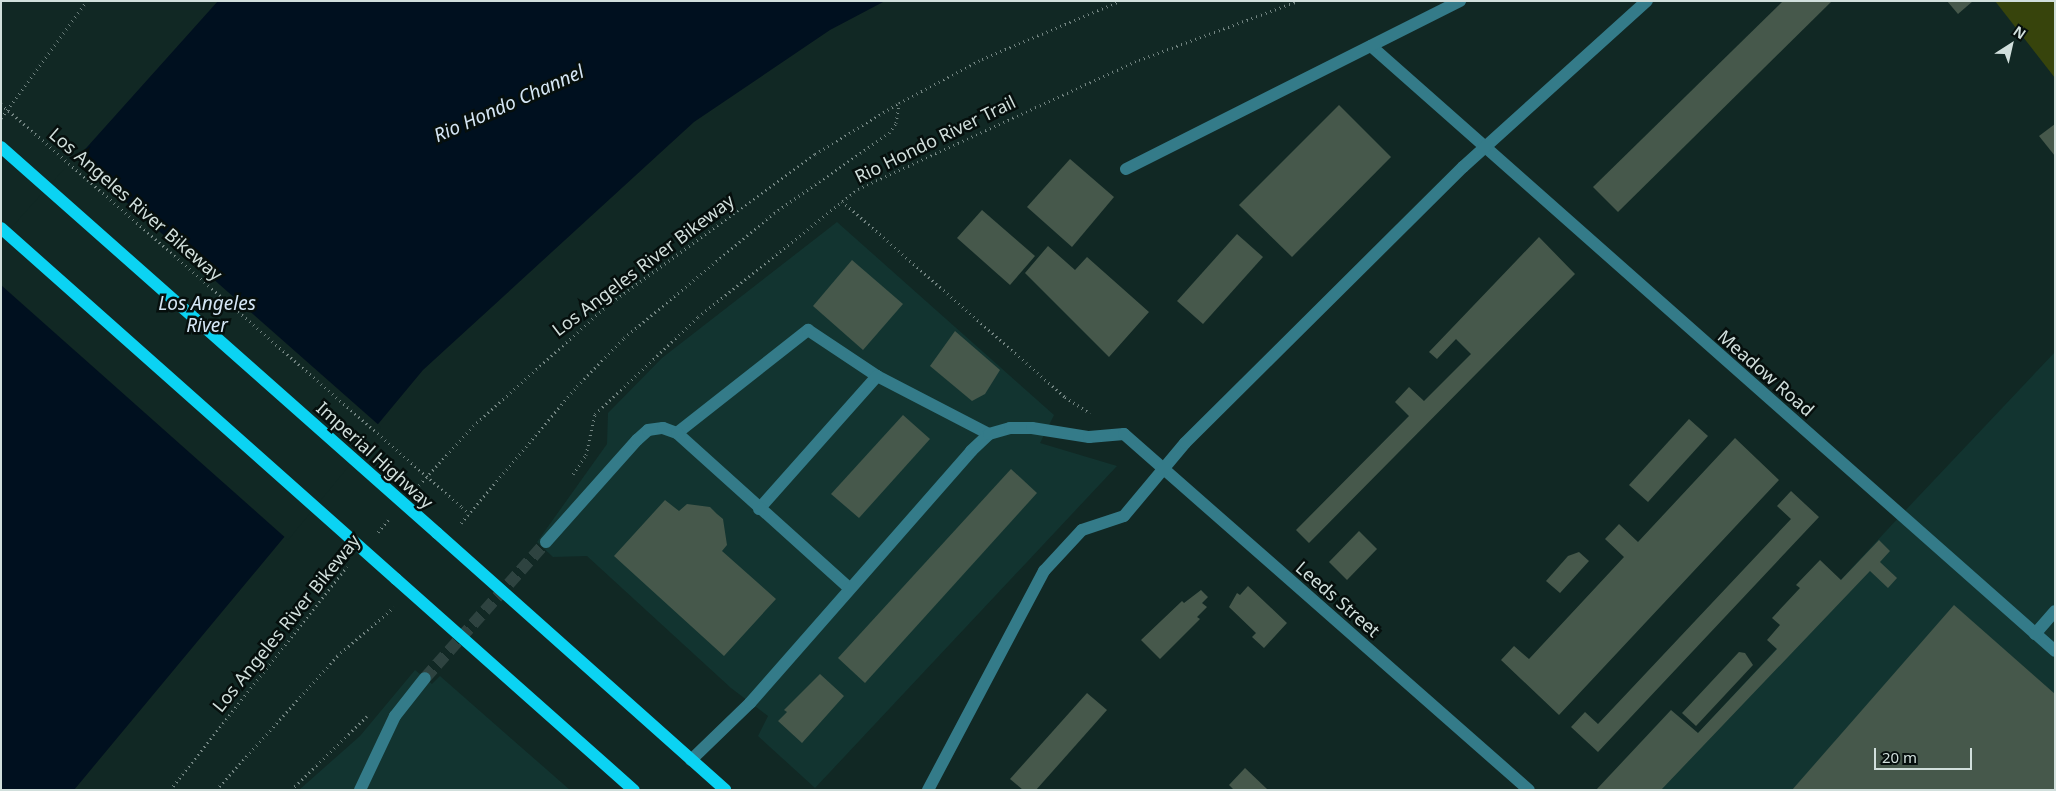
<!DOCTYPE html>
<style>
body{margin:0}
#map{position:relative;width:2056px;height:791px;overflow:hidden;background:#112824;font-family:"Noto Sans",sans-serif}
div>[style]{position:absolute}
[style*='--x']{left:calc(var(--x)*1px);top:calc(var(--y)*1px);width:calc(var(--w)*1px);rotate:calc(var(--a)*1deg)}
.built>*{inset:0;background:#123430}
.green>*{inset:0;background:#37440c}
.water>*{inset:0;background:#00101f}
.pier>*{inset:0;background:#112824}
.building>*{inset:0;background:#46584b}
.minor-tunnel>*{height:12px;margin-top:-6px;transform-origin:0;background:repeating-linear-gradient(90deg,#2e4340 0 12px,transparent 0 18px)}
.path>*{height:3px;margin-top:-1.5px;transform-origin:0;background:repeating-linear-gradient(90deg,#738582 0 1px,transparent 0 5px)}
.minor>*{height:12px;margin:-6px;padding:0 6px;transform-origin:6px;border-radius:6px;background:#347b89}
.major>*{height:12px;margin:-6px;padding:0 6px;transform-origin:6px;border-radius:6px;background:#0bd3f3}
.path-bridge>*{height:3px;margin-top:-1.5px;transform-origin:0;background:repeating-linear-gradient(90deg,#738582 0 1px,transparent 0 5px)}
.major-bridge>*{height:12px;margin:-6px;padding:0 6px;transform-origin:6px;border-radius:6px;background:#0bd3f3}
span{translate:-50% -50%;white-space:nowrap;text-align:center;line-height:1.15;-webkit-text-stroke:5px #060f0d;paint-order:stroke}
.street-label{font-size:18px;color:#d1dfdc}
.water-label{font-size:19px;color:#d5e6f5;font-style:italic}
.frame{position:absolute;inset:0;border:2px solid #d1dfdc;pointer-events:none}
.north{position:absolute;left:1986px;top:20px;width:50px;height:50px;-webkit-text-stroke:4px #060f0d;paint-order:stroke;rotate:35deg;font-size:14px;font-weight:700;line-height:20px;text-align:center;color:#d1dfdc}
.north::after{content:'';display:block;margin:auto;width:18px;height:22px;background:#d1dfdc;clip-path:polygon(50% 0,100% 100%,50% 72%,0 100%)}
.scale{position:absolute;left:1874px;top:748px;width:98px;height:22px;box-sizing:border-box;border:2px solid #d1dfdc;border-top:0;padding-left:6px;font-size:15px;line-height:18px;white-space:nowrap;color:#d1dfdc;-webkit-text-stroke:4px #060f0d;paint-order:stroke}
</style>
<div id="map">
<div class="built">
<i style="clip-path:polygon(837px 222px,1054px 415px,1040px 443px,1117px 466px,815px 788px,758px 736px,768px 716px,731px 688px,587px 556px,553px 557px,537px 542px,607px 444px,608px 413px,662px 358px)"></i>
<i style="clip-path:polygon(2055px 352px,2055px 790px,1645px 790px,1901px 515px)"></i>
<i style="clip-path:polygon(415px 670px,432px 684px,440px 676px,570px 790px,299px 790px,360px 736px)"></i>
</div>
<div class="green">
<i style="clip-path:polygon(1995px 1px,2055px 1px,2055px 78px)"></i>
</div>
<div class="water">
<i style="clip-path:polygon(218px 1px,885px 1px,830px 30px,694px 122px,423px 370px,74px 790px,1px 790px,1px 243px)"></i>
</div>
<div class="pier">
<i style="clip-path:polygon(75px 157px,381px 427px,288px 540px,1px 285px,1px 239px)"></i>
</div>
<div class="building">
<i style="clip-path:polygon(1783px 1px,1832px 1px,1618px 212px,1593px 187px)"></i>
<i style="clip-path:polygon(1947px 1px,1973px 1px,1958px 14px)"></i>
<i style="clip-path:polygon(1339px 105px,1391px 157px,1292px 257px,1239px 205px)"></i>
<i style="clip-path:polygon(2055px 124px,2055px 156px,2039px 136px)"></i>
<i style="clip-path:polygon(1070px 159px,1114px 197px,1072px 247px,1027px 207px)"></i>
<i style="clip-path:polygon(982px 210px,1035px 256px,1010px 285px,957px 238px)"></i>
<i style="clip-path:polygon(1237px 234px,1263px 257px,1203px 324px,1177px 301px)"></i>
<i style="clip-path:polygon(1539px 237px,1575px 274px,1309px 543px,1296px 530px,1409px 416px,1395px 402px,1409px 387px,1424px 401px,1471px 354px,1456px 339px,1437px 359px,1429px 352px)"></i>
<i style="clip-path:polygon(1048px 246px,1075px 270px,1087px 257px,1149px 312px,1109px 357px,1025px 273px)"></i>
<i style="clip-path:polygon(852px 260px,903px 304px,863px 350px,813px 306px)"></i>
<i style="clip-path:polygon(955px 331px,1000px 370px,985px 394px,972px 401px,930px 366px)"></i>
<i style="clip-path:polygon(903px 415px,930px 439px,859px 518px,831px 494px)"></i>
<i style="clip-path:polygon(1689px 419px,1708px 436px,1648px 502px,1629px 485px)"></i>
<i style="clip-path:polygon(1735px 438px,1779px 480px,1559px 715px,1501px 660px,1514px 646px,1529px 659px,1624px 557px,1605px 539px,1619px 524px,1638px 542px)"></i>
<i style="clip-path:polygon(1011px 469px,1037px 493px,865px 683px,838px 658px)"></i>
<i style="clip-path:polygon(1791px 491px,1819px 517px,1598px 752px,1571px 727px,1585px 712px,1598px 724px,1791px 519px,1777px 506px)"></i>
<i style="clip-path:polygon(665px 500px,679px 511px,687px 504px,710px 507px,717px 514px,723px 519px,727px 545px,722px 551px,776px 599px,724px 656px,614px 556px)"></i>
<i style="clip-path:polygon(1359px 531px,1377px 549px,1347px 580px,1329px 562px)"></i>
<i style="clip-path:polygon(1879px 540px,1890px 551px,1880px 562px,1897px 578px,1888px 588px,1870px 571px,1661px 790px,1596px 790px,1671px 710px,1698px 733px,1777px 649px,1767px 640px,1780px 625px,1772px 618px,1800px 588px,1796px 585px,1820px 560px,1841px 580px)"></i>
<i style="clip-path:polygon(1579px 552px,1589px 561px,1560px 593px,1546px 581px,1568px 556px)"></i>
<i style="clip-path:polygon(1248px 586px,1287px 623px,1264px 648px,1252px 637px,1256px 633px,1229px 607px,1237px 593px,1240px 595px)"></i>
<i style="clip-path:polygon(1201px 590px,1208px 597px,1202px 603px,1207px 607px,1197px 617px,1200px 619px,1160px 659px,1141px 640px,1182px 601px,1184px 603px)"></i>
<i style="clip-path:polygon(1954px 605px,2055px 694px,2055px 790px,1792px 790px)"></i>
<i style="clip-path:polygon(1739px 652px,1745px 653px,1753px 665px,1696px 726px,1682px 713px)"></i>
<i style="clip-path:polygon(820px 674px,844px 696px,802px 743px,778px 721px,787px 712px,784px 710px)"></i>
<i style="clip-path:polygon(1087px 693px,1107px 710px,1036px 790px,1023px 790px,1010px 779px)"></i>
<i style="clip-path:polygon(1245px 768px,1267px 789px,1266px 790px,1234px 790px,1229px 785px)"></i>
</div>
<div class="minor-tunnel">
<i style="--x:425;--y:678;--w:182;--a:-48.3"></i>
</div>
<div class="path">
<i style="--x:1;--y:118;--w:145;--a:-53.7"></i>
<i style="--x:842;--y:201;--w:297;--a:41.3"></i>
<i style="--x:1065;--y:397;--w:30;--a:33"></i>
<i style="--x:573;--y:474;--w:23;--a:-56"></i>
<i style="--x:586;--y:455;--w:42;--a:-77.6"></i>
<i style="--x:595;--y:414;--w:141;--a:-43.3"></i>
<i style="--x:698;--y:317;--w:205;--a:-38.7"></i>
<i style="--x:858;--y:189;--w:309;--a:-24.7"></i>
<i style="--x:1139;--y:60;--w:170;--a:-20.4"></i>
<i style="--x:419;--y:485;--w:80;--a:-47.5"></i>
<i style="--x:473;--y:426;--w:181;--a:-41.9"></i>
<i style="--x:608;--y:305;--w:256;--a:-36.1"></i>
<i style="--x:815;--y:154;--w:98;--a:-31.3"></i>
<i style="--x:899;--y:103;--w:94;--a:-27.9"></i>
<i style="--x:982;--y:59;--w:150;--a:-22.8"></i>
<i style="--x:462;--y:507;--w:10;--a:45"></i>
<i style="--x:461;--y:523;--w:180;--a:-49.7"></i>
<i style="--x:577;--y:386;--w:67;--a:-45.6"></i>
<i style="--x:624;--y:338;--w:195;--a:-39.8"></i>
<i style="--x:774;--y:213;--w:140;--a:-34.8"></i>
<i style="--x:889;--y:133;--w:12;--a:-55"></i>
<i style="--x:896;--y:123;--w:20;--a:-81"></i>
<i style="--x:378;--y:532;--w:16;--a:-50"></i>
<i style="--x:170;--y:790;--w:285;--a:-51.6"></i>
<i style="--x:216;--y:790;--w:181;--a:-47.9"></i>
<i style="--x:337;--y:656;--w:75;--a:-40.7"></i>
<i style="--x:291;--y:790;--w:106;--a:-44.2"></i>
</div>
<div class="minor">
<i style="--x:1371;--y:46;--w:913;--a:41.49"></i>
<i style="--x:1126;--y:169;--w:374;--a:-26.7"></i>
<i style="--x:677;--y:433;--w:167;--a:-38.2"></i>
<i style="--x:808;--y:330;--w:83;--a:33.7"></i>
<i style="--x:877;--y:376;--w:126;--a:27.4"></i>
<i style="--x:759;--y:509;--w:178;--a:-48.4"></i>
<i style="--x:546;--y:542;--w:137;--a:-48.3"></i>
<i style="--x:637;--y:440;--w:15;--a:-42"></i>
<i style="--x:648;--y:430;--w:15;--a:-8"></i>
<i style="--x:663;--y:428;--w:15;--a:20"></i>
<i style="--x:677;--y:433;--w:232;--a:42"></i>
<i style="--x:2035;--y:634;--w:30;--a:-49"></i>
<i style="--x:691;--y:760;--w:82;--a:-44"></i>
<i style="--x:750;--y:703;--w:335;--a:-48.7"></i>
<i style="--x:971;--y:451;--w:25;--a:-43"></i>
<i style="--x:989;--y:434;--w:22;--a:-16"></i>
<i style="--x:1010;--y:428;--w:22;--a:0"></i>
<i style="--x:1032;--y:428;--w:58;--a:9"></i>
<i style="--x:1089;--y:437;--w:35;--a:-5"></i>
<i style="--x:1124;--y:434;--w:539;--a:41.32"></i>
<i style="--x:360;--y:790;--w:82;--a:-64.7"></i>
<i style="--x:395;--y:716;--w:48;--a:-51.7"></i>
<i style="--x:928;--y:790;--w:248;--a:-62.1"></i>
<i style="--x:1044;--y:571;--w:56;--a:-47.2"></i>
<i style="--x:1082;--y:530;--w:44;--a:-18.4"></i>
<i style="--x:1124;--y:516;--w:95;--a:-50.1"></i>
<i style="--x:1185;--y:443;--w:392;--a:-44.8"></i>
<i style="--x:1463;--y:167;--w:248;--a:-42.1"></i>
</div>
<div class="major">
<i style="--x:437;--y:533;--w:386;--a:41.7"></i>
<i style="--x:396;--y:579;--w:318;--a:41.6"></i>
</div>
<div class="path-bridge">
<i style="--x:1;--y:104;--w:612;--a:41.16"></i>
</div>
<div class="major-bridge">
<i style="--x:1;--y:147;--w:582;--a:41.52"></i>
<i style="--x:1;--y:228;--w:528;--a:41.62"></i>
</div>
<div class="street-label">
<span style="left:935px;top:139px;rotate:-26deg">Rio Hondo River Trail</span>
<span style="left:136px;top:204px;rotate:41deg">Los Angeles River Bikeway</span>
<span style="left:643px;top:265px;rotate:-37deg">Los Angeles River Bikeway</span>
<span style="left:1766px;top:373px;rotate:41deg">Meadow Road</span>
<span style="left:375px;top:455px;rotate:42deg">Imperial Highway</span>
<span style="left:1338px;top:599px;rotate:41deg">Leeds Street</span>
<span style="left:286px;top:623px;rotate:-51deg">Los Angeles River Bikeway</span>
</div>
<div class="water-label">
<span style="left:509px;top:104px;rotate:-24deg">Rio Hondo Channel</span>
<span style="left:207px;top:315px">Los Angeles<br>River</span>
</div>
<div class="frame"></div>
<div class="north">N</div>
<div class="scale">20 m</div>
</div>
